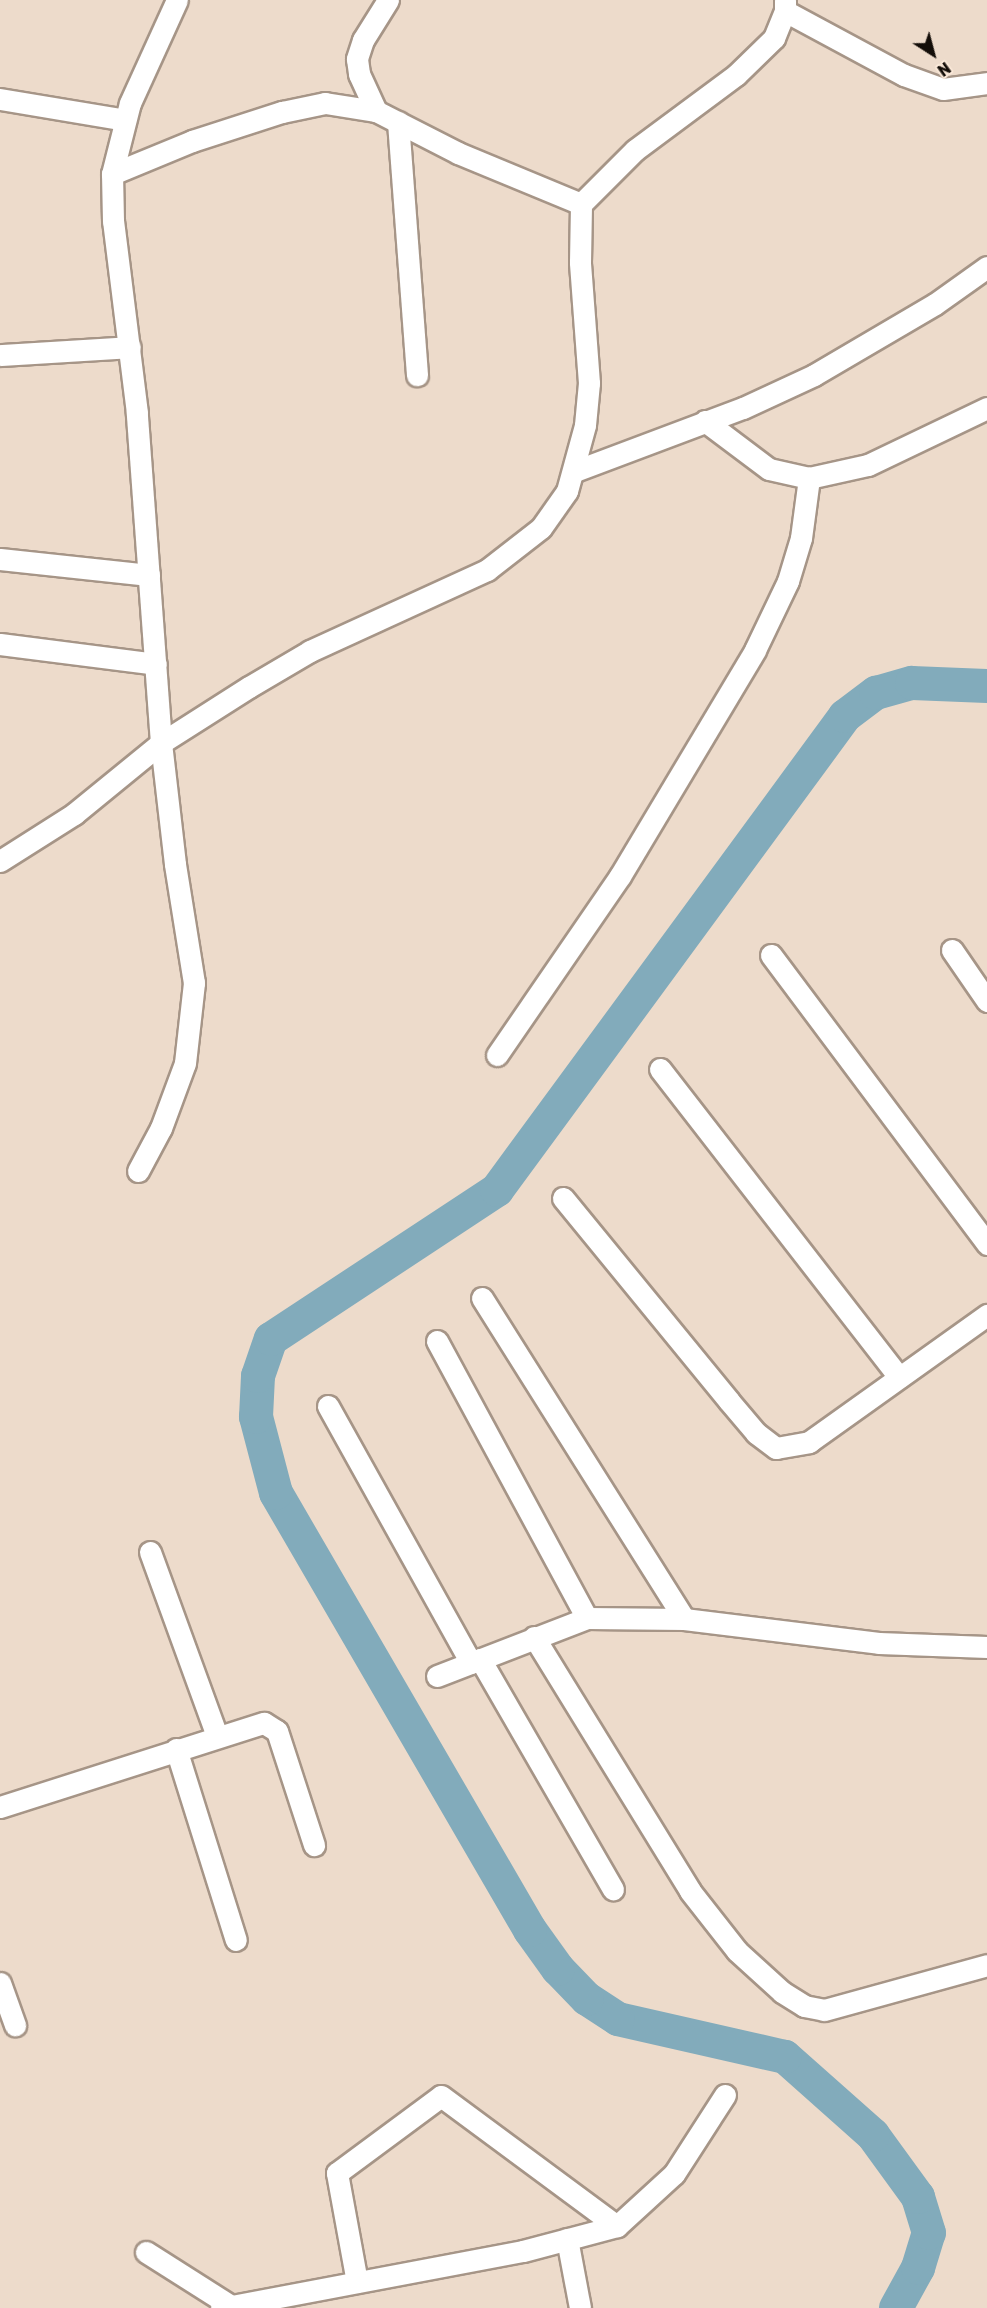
<!DOCTYPE html>
<style>
body{margin:0}
#map{position:relative;width:987px;height:2308px;overflow:hidden;background:#eddbcb;font-family:Rubik,sans-serif}
div>[style]{position:absolute}
[style*='--x']{left:calc(var(--x)*1px);top:calc(var(--y)*1px);width:calc(var(--w)*1px);rotate:calc(var(--a)*1deg)}
.river>*{height:34px;margin:-17px;padding:0 17px;transform-origin:17px;border-radius:17px;background:#82abbb}
.roads{filter:drop-shadow(2px 0 #a69587) drop-shadow(-2px 0 #a69587) drop-shadow(0 2px #a69587) drop-shadow(0 -2px #a69587)}
.minor>*{height:21px;margin:-10.5px;padding:0 10.5px;transform-origin:10.5px;border-radius:10.5px;background:#fff}
span{translate:-50% -50%;white-space:nowrap;text-align:center;line-height:1.15;-webkit-text-stroke:4.5px #fae8d8;paint-order:stroke}
.north{position:absolute;left:903px;top:24px;width:60px;height:60px;-webkit-text-stroke:4px #fae8d8;paint-order:stroke;rotate:144deg;font-size:16px;font-weight:700;line-height:24px;text-align:center;color:#130d08}
.north::after{content:'';display:block;margin:auto;width:21px;height:27px;background:#130d08;clip-path:polygon(50% 0,100% 100%,50% 72%,0 100%)}
</style>
<div id="map">
<div class="river">
<i style="--x:896;--y:2308;--w:46;--a:-61.2"></i>
<i style="--x:918;--y:2268;--w:37;--a:-73"></i>
<i style="--x:929;--y:2233;--w:38;--a:-107"></i>
<i style="--x:918;--y:2197;--w:77;--a:-126"></i>
<i style="--x:873;--y:2135;--w:118;--a:-138.4"></i>
<i style="--x:785;--y:2057;--w:171;--a:-167.2"></i>
<i style="--x:618;--y:2019;--w:37;--a:-147"></i>
<i style="--x:587;--y:1999;--w:42;--a:-134"></i>
<i style="--x:558;--y:1969;--w:48;--a:-125.7"></i>
<i style="--x:530;--y:1930;--w:505;--a:-120.17"></i>
<i style="--x:276;--y:1493;--w:79;--a:-104.7"></i>
<i style="--x:256;--y:1417;--w:41;--a:-87.2"></i>
<i style="--x:258;--y:1376;--w:39;--a:-71"></i>
<i style="--x:271;--y:1339;--w:271;--a:-33.4"></i>
<i style="--x:497;--y:1190;--w:588;--a:-53.71"></i>
<i style="--x:845;--y:716;--w:39;--a:-37"></i>
<i style="--x:876;--y:693;--w:37;--a:-16"></i>
<i style="--x:912;--y:683;--w:75;--a:2.3"></i>
</div>
<div class="roads">
<div class="minor">
<i style="--x:388;--y:0;--w:47;--a:122"></i>
<i style="--x:363;--y:40;--w:20;--a:108"></i>
<i style="--x:357;--y:59;--w:15;--a:82"></i>
<i style="--x:359;--y:74;--w:41;--a:65.3"></i>
<i style="--x:376;--y:111;--w:92;--a:27.1"></i>
<i style="--x:458;--y:153;--w:133;--a:22.5"></i>
<i style="--x:785;--y:11;--w:135;--a:28.3"></i>
<i style="--x:904;--y:75;--w:41;--a:19.7"></i>
<i style="--x:943;--y:89;--w:44;--a:-7.8"></i>
<i style="--x:0;--y:99;--w:127;--a:9.5"></i>
<i style="--x:398;--y:122;--w:254;--a:85.7"></i>
<i style="--x:112;--y:174;--w:73;--a:-75.8"></i>
<i style="--x:130;--y:103;--w:113;--a:-65.5"></i>
<i style="--x:0;--y:355;--w:130;--a:-3.5"></i>
<i style="--x:705;--y:421;--w:80;--a:36.9"></i>
<i style="--x:769;--y:469;--w:41;--a:12.7"></i>
<i style="--x:809;--y:478;--w:60;--a:-12.4"></i>
<i style="--x:868;--y:465;--w:132;--a:-25.6"></i>
<i style="--x:575;--y:471;--w:179;--a:-20.6"></i>
<i style="--x:743;--y:408;--w:78;--a:-24.9"></i>
<i style="--x:814;--y:375;--w:140;--a:-30.4"></i>
<i style="--x:935;--y:304;--w:64;--a:-35.4"></i>
<i style="--x:0;--y:559;--w:150;--a:6.1"></i>
<i style="--x:0;--y:644;--w:157;--a:7.3"></i>
<i style="--x:0;--y:861;--w:88;--a:-32.4"></i>
<i style="--x:74;--y:814;--w:112;--a:-39.2"></i>
<i style="--x:161;--y:743;--w:104;--a:-32.5"></i>
<i style="--x:249;--y:687;--w:71;--a:-30.5"></i>
<i style="--x:310;--y:651;--w:195;--a:-24.6"></i>
<i style="--x:487;--y:570;--w:68;--a:-37.9"></i>
<i style="--x:541;--y:528;--w:45;--a:-54.9"></i>
<i style="--x:567;--y:491;--w:68;--a:-74.7"></i>
<i style="--x:585;--y:425;--w:42;--a:-84.6"></i>
<i style="--x:589;--y:383;--w:121;--a:-94.3"></i>
<i style="--x:580;--y:262;--w:58;--a:-89"></i>
<i style="--x:581;--y:204;--w:76;--a:-45"></i>
<i style="--x:635;--y:150;--w:126;--a:-36.6"></i>
<i style="--x:736;--y:75;--w:53;--a:-44.2"></i>
<i style="--x:774;--y:38;--w:29;--a:-68"></i>
<i style="--x:785;--y:11;--w:11;--a:-90"></i>
<i style="--x:952;--y:950;--w:62;--a:55.5"></i>
<i style="--x:771;--y:955;--w:361;--a:53.2"></i>
<i style="--x:497;--y:1055;--w:217;--a:-55.5"></i>
<i style="--x:620;--y:876;--w:263;--a:-59.1"></i>
<i style="--x:755;--y:650;--w:76;--a:-64.4"></i>
<i style="--x:788;--y:581;--w:45;--a:-73.2"></i>
<i style="--x:801;--y:538;--w:61;--a:-82.4"></i>
<i style="--x:660;--y:1069;--w:390;--a:52.2"></i>
<i style="--x:138;--y:1171;--w:49;--a:-61.9"></i>
<i style="--x:161;--y:1128;--w:69;--a:-69.7"></i>
<i style="--x:185;--y:1063;--w:81;--a:-83.6"></i>
<i style="--x:194;--y:983;--w:121;--a:-99.1"></i>
<i style="--x:175;--y:864;--w:122;--a:-96.6"></i>
<i style="--x:161;--y:743;--w:331;--a:-94.2"></i>
<i style="--x:137;--y:413;--w:193;--a:-97.1"></i>
<i style="--x:113;--y:221;--w:47;--a:-91.2"></i>
<i style="--x:112;--y:174;--w:87;--a:-22.4"></i>
<i style="--x:192;--y:141;--w:95;--a:-17.9"></i>
<i style="--x:282;--y:112;--w:44;--a:-11.8"></i>
<i style="--x:325;--y:103;--w:52;--a:8.9"></i>
<i style="--x:563;--y:1198;--w:262;--a:50.7"></i>
<i style="--x:729;--y:1401;--w:42;--a:49.8"></i>
<i style="--x:756;--y:1433;--w:25;--a:37"></i>
<i style="--x:776;--y:1448;--w:34;--a:-10"></i>
<i style="--x:809;--y:1442;--w:219;--a:-35.5"></i>
<i style="--x:482;--y:1298;--w:379;--a:57.8"></i>
<i style="--x:437;--y:1341;--w:315;--a:61.6"></i>
<i style="--x:328;--y:1406;--w:294;--a:60.9"></i>
<i style="--x:150;--y:1552;--w:196;--a:70"></i>
<i style="--x:534;--y:1637;--w:298;--a:58.4"></i>
<i style="--x:690;--y:1891;--w:76;--a:51.9"></i>
<i style="--x:737;--y:1951;--w:61;--a:42.3"></i>
<i style="--x:782;--y:1992;--w:26;--a:32"></i>
<i style="--x:804;--y:2006;--w:20;--a:11"></i>
<i style="--x:824;--y:2010;--w:169;--a:-15.4"></i>
<i style="--x:480;--y:1659;--w:266;--a:60"></i>
<i style="--x:437;--y:1676;--w:161;--a:-21.1"></i>
<i style="--x:587;--y:1618;--w:97;--a:0.6"></i>
<i style="--x:684;--y:1619;--w:196;--a:7"></i>
<i style="--x:879;--y:1643;--w:108;--a:2.1"></i>
<i style="--x:176;--y:1749;--w:200;--a:72.6"></i>
<i style="--x:0;--y:1807;--w:277;--a:-17.7"></i>
<i style="--x:264;--y:1723;--w:15;--a:32"></i>
<i style="--x:277;--y:1731;--w:120;--a:72"></i>
<i style="--x:0;--y:1983;--w:45;--a:70.3"></i>
<i style="--x:567;--y:2239;--w:70;--a:79.3"></i>
<i style="--x:146;--y:2252;--w:101;--a:32.4"></i>
<i style="--x:357;--y:2282;--w:111;--a:-100.4"></i>
<i style="--x:337;--y:2173;--w:129;--a:-36.5"></i>
<i style="--x:441;--y:2096;--w:219;--a:36.5"></i>
<i style="--x:221;--y:2308;--w:307;--a:-10.7"></i>
<i style="--x:523;--y:2251;--w:97;--a:-14.9"></i>
<i style="--x:617;--y:2226;--w:77;--a:-42.4"></i>
<i style="--x:674;--y:2174;--w:94;--a:-57.2"></i>
</div>
</div>
<div class="north">N</div>
</div>
